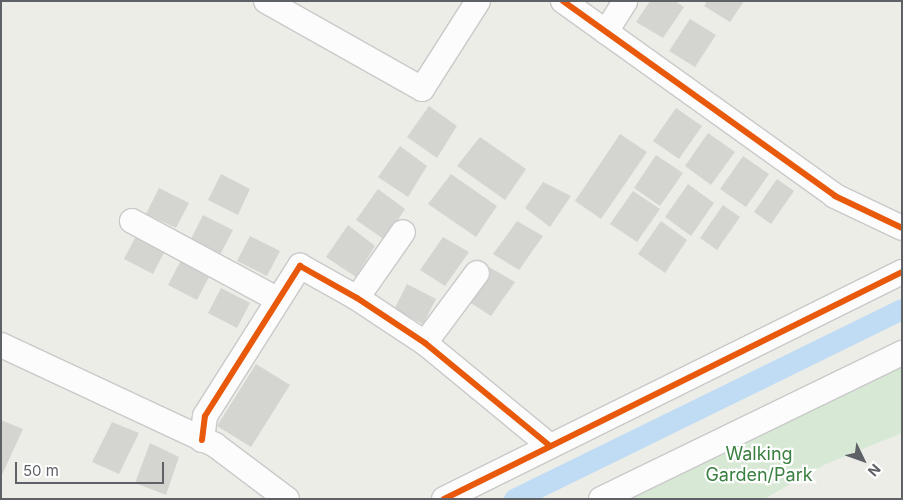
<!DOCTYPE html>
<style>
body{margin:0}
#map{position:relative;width:903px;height:500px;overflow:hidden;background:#edede8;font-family:Inter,sans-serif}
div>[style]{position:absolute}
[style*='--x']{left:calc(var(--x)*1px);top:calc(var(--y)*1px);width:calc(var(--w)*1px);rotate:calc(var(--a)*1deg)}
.green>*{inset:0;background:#d7e9d5}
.canal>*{height:21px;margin:-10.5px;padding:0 10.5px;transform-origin:10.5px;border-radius:10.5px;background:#c0dcf5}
.building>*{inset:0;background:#d4d4d1}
.roads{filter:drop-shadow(1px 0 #c9c9c9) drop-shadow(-1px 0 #c9c9c9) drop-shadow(0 1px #c9c9c9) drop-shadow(0 -1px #c9c9c9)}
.minor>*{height:24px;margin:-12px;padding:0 12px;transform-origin:12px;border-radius:12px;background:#fcfcfc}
.cycleway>*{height:6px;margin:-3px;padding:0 3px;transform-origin:3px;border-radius:3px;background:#e8590c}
span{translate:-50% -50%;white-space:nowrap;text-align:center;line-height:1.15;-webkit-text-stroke:4.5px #fff;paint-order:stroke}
.park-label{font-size:18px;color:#3a8040}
.frame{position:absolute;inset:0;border:2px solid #5e6166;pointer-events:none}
.north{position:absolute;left:838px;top:435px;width:50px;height:50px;-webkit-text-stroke:4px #fff;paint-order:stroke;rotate:132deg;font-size:14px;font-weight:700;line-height:20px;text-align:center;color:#5e6166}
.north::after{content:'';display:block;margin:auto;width:18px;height:22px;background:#5e6166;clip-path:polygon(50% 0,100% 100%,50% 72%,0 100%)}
.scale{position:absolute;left:15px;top:462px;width:149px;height:22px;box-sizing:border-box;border:2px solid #5e6166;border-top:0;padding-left:6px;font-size:15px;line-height:18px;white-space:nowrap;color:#5e6166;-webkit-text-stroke:4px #fff;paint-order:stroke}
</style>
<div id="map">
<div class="green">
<i style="clip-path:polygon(902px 364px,902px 433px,826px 464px,764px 499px,610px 499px)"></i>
</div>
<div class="canal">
<i style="--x:514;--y:499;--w:432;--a:-26.1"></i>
</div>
<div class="building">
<i style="clip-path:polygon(650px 1px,675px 1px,684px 7px,663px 38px,636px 22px)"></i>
<i style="clip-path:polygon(707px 1px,744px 1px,730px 22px,704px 6px)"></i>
<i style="clip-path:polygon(690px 19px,716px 35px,695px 67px,669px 51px)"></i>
<i style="clip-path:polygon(429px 106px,457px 126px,437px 158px,407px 137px)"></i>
<i style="clip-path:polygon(676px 108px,702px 126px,679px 159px,653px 141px)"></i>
<i style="clip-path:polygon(708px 133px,735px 152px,711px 185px,685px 166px)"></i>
<i style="clip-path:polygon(620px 134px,647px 152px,601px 219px,575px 201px)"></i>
<i style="clip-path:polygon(480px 137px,526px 169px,505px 200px,457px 166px)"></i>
<i style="clip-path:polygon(400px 146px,427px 166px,408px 197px,378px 177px)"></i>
<i style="clip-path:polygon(656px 155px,683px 173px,660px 206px,634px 188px)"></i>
<i style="clip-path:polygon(743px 156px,769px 174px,746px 207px,720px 189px)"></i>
<i style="clip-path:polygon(221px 174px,250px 189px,238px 215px,208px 200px)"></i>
<i style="clip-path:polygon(451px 174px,497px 206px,476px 237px,428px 204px)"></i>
<i style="clip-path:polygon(777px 179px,794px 191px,771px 224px,754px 212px)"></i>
<i style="clip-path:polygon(543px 182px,571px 196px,550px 227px,525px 208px)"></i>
<i style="clip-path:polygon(688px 184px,714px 203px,691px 236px,665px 217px)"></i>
<i style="clip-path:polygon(159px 188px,189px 203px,176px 228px,146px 214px)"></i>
<i style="clip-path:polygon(378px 189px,405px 209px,385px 240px,356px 220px)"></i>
<i style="clip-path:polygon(633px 191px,660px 209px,637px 242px,610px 224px)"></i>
<i style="clip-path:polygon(723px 205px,740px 217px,717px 250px,700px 238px)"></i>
<i style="clip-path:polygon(203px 215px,233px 230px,220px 255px,190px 241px)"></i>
<i style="clip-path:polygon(517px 221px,543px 236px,519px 270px,493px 254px)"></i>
<i style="clip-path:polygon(661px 221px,687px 240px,665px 273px,638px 254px)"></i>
<i style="clip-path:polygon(348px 225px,375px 246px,356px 277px,326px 257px)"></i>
<i style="clip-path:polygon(137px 234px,166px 249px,153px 274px,124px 259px)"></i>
<i style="clip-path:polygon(250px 236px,280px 251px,267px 276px,237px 261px)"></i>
<i style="clip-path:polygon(443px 237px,469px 252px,445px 286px,420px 270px)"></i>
<i style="clip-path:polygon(181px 260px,210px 275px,197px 300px,168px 285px)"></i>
<i style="clip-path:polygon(489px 267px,515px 282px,491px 316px,466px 300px)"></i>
<i style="clip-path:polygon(407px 284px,436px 299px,423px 324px,394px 310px)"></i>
<i style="clip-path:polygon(221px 288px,250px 303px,237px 328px,208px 313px)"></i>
<i style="clip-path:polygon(256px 364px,290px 385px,251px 447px,217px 426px)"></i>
<i style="clip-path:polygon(1px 420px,23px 429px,1px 477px)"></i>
<i style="clip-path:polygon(112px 422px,139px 433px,119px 474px,92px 462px)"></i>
<i style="clip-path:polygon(150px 443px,179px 457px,166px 495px,135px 483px)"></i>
</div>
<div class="roads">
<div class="minor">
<i style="--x:266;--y:1;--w:179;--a:29.4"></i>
<i style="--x:422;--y:89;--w:104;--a:-57.5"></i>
<i style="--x:563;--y:1;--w:335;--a:35.6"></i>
<i style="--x:835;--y:196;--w:74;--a:25.5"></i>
<i style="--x:606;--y:32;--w:36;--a:-58"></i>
<i style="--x:132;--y:221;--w:165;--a:28.3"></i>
<i style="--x:357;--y:298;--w:80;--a:-55.1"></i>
<i style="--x:425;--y:343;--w:87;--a:-53.4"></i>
<i style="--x:1;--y:345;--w:236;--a:25"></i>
<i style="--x:215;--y:445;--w:90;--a:36.9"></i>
<i style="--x:202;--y:440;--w:24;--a:-83"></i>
<i style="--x:205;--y:416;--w:178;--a:-57.7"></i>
<i style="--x:300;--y:266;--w:65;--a:29.3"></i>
<i style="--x:357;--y:298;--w:82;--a:33.5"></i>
<i style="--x:425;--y:343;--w:162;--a:39.5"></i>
<i style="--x:444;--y:499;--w:511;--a:-26.36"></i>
<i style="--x:601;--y:499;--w:335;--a:-25.9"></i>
</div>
</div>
<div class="cycleway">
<i style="--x:563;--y:1;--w:335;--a:35.6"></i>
<i style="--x:835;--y:196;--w:74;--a:25.5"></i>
<i style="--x:202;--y:440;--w:24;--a:-83"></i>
<i style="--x:205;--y:416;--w:178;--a:-57.7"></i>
<i style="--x:300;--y:266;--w:65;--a:29.3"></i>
<i style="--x:357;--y:298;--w:82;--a:33.5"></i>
<i style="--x:425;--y:343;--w:162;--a:39.5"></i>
<i style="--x:444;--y:499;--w:511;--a:-26.36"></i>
</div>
<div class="park-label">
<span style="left:759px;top:465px">Walking<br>Garden/Park</span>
</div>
<div class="frame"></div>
<div class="north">N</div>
<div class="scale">50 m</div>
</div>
